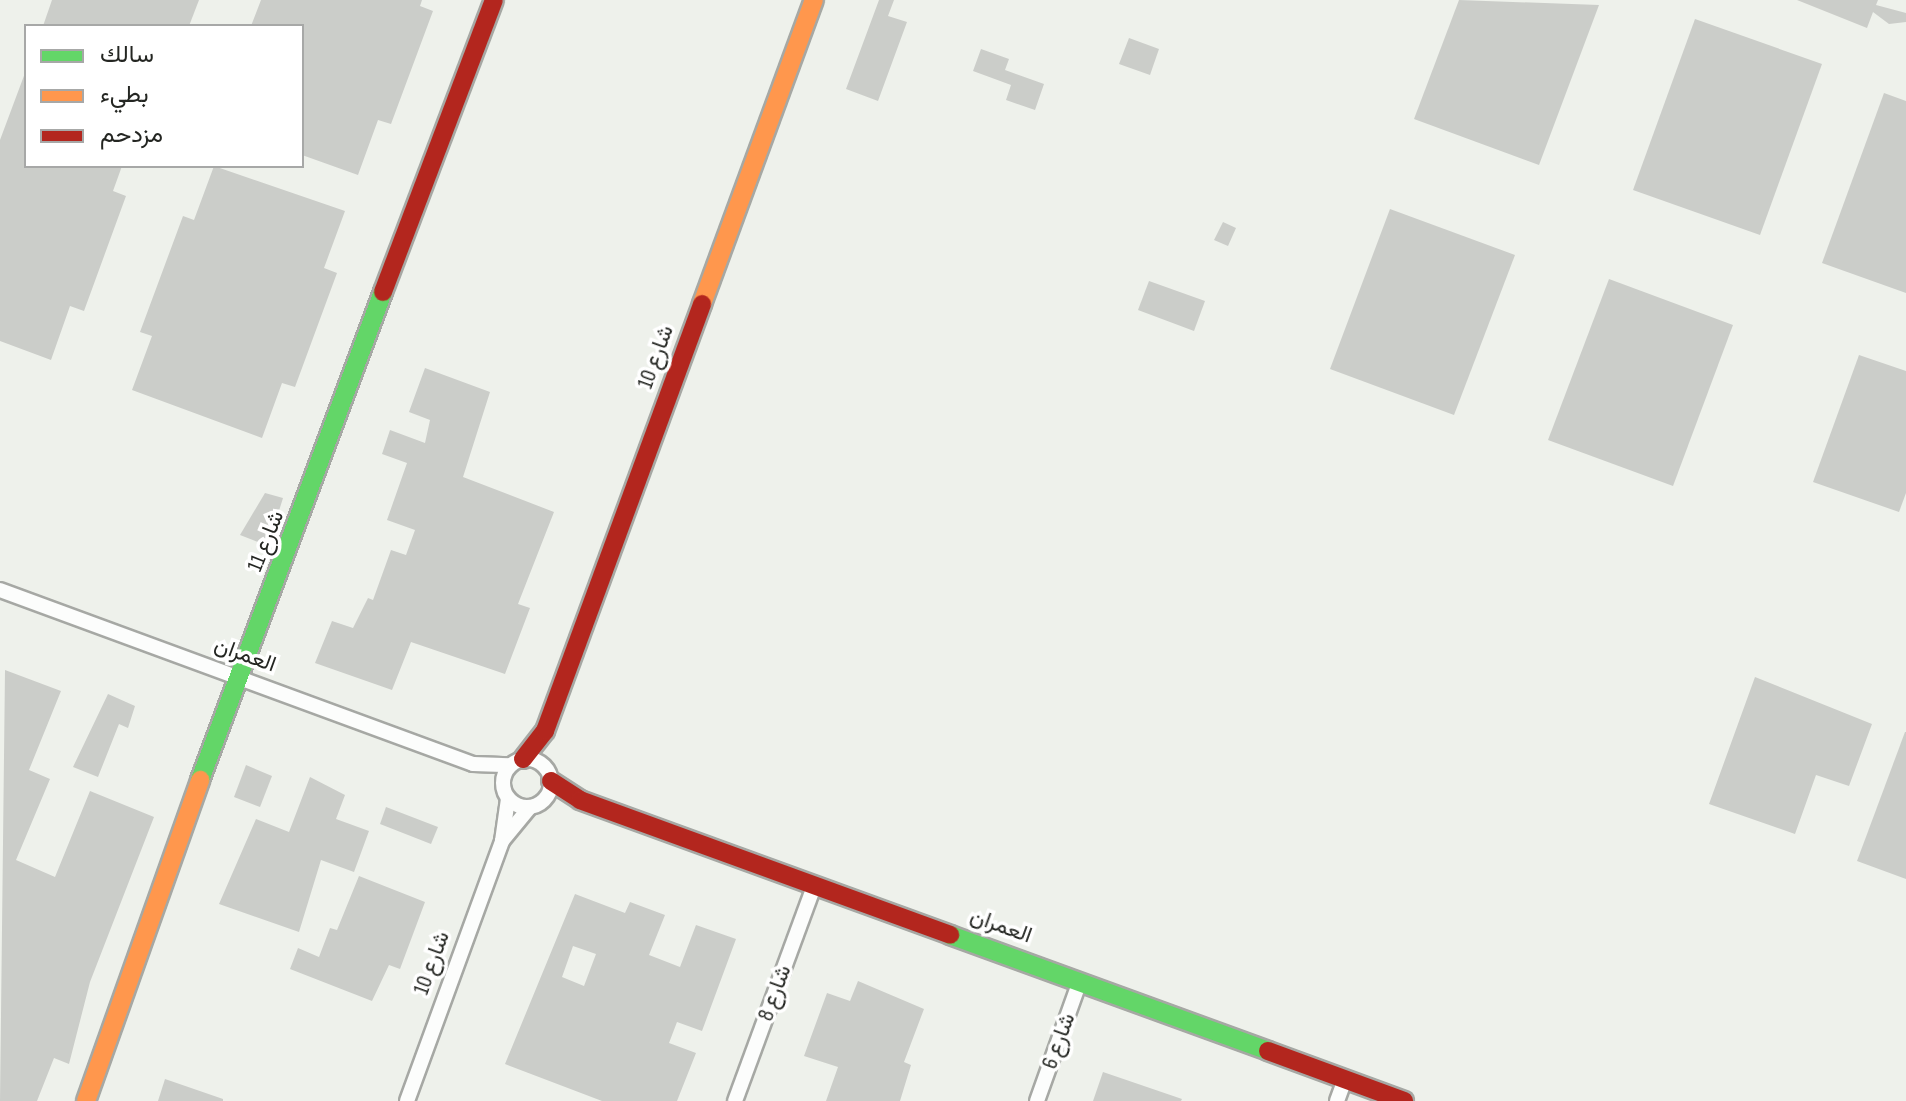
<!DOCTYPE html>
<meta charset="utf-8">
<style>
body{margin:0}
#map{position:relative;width:1906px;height:1101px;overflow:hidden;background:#eef1eb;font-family:"Sofia Sans Condensed",Vazirmatn,sans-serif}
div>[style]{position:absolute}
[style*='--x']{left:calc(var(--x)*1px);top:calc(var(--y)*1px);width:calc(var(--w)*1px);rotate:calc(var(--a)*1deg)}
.building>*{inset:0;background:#cbcdc9}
.roads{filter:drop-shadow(2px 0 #a6a8a4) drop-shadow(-2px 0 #a6a8a4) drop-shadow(0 2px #a6a8a4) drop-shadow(0 -2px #a6a8a4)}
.street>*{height:14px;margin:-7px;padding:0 7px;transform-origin:7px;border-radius:7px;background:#fcfdfc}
.street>.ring{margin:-7px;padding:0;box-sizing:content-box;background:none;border:14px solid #fcfdfc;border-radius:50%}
.fast>*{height:18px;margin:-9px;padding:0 9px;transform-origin:9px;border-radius:9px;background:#63d668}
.slow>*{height:18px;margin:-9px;padding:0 9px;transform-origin:9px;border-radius:9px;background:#ff974d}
.jam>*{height:18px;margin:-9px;padding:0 9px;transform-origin:9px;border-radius:9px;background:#b3261e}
span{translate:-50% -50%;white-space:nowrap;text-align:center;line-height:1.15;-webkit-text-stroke:7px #fff;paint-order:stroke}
.street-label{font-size:22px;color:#242622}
.legend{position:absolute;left:24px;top:24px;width:280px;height:144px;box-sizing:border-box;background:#fff;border:2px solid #a7a8a7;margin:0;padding:10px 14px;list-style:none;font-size:24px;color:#242622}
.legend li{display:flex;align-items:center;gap:16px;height:40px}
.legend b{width:40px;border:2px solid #a7a8a7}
</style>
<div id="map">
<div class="building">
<i style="clip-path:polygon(52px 0,199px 0,189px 26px,43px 26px)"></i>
<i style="clip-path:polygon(261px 0,422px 0,420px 6px,433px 11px,391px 124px,378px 120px,358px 175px,302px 155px,302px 26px,251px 26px)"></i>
<i style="clip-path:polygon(879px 0,894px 0,888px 16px,907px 22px,878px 101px,846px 89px)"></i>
<i style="clip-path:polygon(1459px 0,1599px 5px,1539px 165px,1414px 119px)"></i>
<i style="clip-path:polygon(1797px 0,1878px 0,1876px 5px,1906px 13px,1906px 22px,1889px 24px,1873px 12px,1867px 28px)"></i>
<i style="clip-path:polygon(1695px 19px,1822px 64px,1760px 235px,1633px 190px)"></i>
<i style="clip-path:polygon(1129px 38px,1159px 49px,1150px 75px,1119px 64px)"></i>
<i style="clip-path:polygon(981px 49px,1009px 59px,1005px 70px,1044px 84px,1035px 110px,1006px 100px,1011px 85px,973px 71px)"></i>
<i style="clip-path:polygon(25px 73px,26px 166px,122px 166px,113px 191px,126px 196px,84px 311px,70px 306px,51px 360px,0 341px,0 140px)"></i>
<i style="clip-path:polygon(1884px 93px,1906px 101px,1906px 293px,1822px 263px)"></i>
<i style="clip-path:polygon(214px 166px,345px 211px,324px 268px,337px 273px,295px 387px,282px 383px,262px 438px,132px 390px,152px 336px,140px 332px,183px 216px,194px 220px)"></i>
<i style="clip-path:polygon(1390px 209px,1515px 255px,1454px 415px,1330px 369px)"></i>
<i style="clip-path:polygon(1223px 222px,1236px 228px,1228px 246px,1214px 240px)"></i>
<i style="clip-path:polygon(1609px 279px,1733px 325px,1673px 486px,1548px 440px)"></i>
<i style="clip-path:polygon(1149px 281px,1205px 301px,1194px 331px,1138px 310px)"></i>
<i style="clip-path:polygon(1859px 355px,1906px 371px,1906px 493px,1899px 512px,1813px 482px)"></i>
<i style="clip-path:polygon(425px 368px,490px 392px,463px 477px,554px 512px,518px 604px,530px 608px,505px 674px,411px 642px,392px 690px,315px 663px,332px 621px,353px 628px,368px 598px,373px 600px,391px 550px,406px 555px,415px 530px,387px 520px,407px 463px,382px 454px,390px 430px,425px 443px,430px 420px,409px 412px)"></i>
<i style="clip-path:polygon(265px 493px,283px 498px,268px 546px,240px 535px)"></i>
<i style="clip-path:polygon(5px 670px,61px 691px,29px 770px,50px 779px,16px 860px,55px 877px,90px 791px,154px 817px,90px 982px,69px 1064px,54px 1058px,37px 1101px,0 1101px)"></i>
<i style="clip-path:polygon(1755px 677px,1872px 724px,1849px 786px,1816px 775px,1795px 834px,1709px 804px)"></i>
<i style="clip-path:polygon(108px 694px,135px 706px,128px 728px,119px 724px,98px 777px,73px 767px)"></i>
<i style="clip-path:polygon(1905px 732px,1906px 732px,1906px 879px,1857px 861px)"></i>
<i style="clip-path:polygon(246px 765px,272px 776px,260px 807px,234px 797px)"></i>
<i style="clip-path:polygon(310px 777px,345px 795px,336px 819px,369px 831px,354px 872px,321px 860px,299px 932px,219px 904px,256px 819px,289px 832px)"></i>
<i style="clip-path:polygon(386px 807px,438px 827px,431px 844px,380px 824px)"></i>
<i style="clip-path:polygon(359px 876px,425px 902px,400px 969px,389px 965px,372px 1001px,290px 969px,298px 948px,319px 957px,330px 928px,337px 930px)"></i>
<i style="clip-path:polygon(evenodd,575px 894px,625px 913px,630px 902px,665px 915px,649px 955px,680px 967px,696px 925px,736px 939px,702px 1031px,677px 1022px,669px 1043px,696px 1053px,677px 1101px,602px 1101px,505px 1064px,575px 894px,573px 946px,596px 954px,584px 986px,562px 977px,573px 946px)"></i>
<i style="clip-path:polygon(858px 981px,924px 1009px,904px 1062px,911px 1065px,900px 1101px,826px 1101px,838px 1067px,804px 1056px,827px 993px,850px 1001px)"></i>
<i style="clip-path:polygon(1103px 1072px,1182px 1099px,1181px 1101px,1093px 1101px)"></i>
<i style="clip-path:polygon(165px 1079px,223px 1099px,223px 1101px,158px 1101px)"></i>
</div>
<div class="roads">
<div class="street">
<i style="--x:0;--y:590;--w:504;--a:20.2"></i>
<i style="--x:473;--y:764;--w:36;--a:2"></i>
<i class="ring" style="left:503px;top:759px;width:34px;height:34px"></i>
<i style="--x:502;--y:841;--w:44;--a:-50.5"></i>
<i style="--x:407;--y:1101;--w:277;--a:-69.9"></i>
<i style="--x:502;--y:841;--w:42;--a:-81.9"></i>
<i style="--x:735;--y:1101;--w:231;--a:-69.8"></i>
<i style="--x:1037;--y:1101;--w:127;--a:-70.3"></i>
<i style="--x:1337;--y:1101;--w:23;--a:-70"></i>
</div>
<div class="fast">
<i style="--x:200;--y:780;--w:521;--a:-69.44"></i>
<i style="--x:950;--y:935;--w:338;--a:20"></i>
</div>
<div class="slow">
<i style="--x:702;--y:304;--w:324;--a:-69.8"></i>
<i style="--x:86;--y:1101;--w:341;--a:-70.4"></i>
</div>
<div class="jam">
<i style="--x:383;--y:292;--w:312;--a:-69.2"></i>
<i style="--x:523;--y:759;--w:36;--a:-52"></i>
<i style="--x:545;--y:731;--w:455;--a:-69.8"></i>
<i style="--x:551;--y:781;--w:35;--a:33"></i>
<i style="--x:580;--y:800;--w:394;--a:20"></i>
<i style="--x:1268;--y:1051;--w:145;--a:20.2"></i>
</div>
</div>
<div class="street-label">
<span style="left:656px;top:357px;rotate:-70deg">شارع 10</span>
<span style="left:266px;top:541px;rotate:-68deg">شارع 11</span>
<span style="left:245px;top:655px;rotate:20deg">العمران</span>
<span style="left:1001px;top:926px;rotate:20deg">العمران</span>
<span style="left:432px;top:963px;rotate:-70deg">شارع 10</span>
<span style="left:775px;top:993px;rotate:-70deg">شارع 8</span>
<span style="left:1059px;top:1041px;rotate:-70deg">شارع 6</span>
</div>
<ul class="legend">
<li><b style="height:10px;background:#63d668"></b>سالك</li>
<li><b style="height:10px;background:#ff974d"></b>بطيء</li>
<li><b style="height:10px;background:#b3261e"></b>مزدحم</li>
</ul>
</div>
